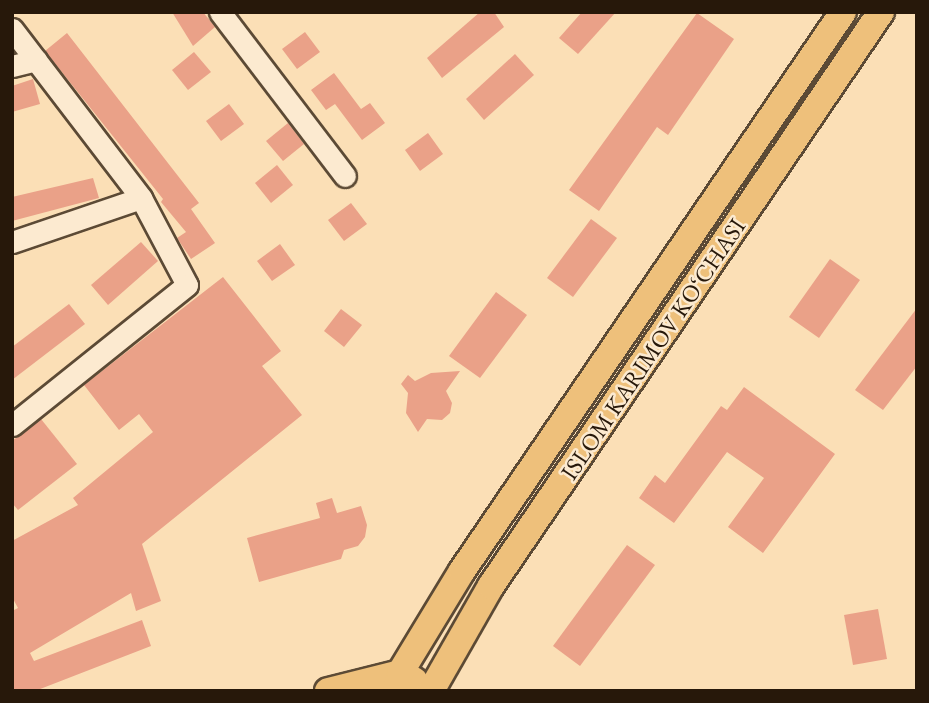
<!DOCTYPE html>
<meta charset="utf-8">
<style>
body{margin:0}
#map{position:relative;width:929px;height:703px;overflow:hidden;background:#fbdfb6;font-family:"EB Garamond",serif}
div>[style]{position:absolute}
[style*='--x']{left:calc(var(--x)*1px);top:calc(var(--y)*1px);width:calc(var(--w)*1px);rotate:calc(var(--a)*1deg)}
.building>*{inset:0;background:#eaa188}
.roads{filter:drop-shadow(2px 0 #5c4a35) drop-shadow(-2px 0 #5c4a35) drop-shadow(0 2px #5c4a35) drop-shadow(0 -2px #5c4a35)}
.minor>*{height:21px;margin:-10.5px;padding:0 10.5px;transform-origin:10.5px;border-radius:10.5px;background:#fcead0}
.major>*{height:26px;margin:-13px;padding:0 13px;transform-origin:13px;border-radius:13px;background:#eec07b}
span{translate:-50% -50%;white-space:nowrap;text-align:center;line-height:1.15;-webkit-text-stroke:5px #fcead0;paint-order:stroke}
.street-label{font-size:24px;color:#27180a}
.frame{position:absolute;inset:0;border:14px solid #27180a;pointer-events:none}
</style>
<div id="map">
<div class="building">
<i style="clip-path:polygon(172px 12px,203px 12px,215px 27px,193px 46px)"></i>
<i style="clip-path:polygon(480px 12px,494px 12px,504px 27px,442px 78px,427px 58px)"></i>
<i style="clip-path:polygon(582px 12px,616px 12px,578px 54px,559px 38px)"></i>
<i style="clip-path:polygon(697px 13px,734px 39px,668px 135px,657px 127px,599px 211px,569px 190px)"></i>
<i style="clip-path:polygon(305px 32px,320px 52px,297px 69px,282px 49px)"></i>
<i style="clip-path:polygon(67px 33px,199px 203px,191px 209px,215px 243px,191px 259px,177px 238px,186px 232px,161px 202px,163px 199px,45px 51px)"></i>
<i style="clip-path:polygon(194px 52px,211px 72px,188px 90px,172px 70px)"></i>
<i style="clip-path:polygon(515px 54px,534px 75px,484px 120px,466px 99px)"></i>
<i style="clip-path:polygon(334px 73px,361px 109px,370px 103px,385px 123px,362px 140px,335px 104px,326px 110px,311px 90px)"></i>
<i style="clip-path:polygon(33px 79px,40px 104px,12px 112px,12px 86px)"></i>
<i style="clip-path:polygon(229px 104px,244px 124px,221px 141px,206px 121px)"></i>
<i style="clip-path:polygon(288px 123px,304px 144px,283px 161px,266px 141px)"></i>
<i style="clip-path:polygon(428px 133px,443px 154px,420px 171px,405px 150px)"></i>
<i style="clip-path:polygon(277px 165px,293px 185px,271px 203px,255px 183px)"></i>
<i style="clip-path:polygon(93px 178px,99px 198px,12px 221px,12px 197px)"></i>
<i style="clip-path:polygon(351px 203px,367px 224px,344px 241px,328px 220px)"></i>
<i style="clip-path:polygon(591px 219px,617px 238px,573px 297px,547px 278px)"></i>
<i style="clip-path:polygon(141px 242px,158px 261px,108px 305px,91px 285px)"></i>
<i style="clip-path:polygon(280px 244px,295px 265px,272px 281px,257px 261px)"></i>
<i style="clip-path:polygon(830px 259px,860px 280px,819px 338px,789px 317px)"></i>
<i style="clip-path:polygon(223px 277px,281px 351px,262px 366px,302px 415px,142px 544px,161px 601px,136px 611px,131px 593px,30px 653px,34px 661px,142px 620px,151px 646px,35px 691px,12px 691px,12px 611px,18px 608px,12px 597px,12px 541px,78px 505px,73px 498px,153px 432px,139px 414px,119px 430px,84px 385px)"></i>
<i style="clip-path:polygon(496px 292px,527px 315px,480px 378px,449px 356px)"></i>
<i style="clip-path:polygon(69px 304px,85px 324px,12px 380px,12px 347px)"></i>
<i style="clip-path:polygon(917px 308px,917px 366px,883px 410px,855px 390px)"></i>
<i style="clip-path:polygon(341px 309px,362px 325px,344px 347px,324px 331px)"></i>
<i style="clip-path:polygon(460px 371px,446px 391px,452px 403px,450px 413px,442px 420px,427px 419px,418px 432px,406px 413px,408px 393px,401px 384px,408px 375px,415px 381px,431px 373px)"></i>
<i style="clip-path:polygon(744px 387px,835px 454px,763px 553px,728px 527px,764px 478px,727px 452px,674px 523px,639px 498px,655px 475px,665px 483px,721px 406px,727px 410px)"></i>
<i style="clip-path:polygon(41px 419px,77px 464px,18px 510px,12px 503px,12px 441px)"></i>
<i style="clip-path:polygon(332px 498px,337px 513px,361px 506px,367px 525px,365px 537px,358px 546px,344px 550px,341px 559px,259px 582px,247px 538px,320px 518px,316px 503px)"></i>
<i style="clip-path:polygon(627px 545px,655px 565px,580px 666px,553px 646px)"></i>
<i style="clip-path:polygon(878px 609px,887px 659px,853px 665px,844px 615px)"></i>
</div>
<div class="roads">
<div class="minor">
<i style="--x:220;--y:12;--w:206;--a:52.7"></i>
<i style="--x:12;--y:29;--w:213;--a:52.6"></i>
<i style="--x:141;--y:198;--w:98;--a:62.1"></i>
<i style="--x:187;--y:285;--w:224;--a:141.3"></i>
<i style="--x:12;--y:66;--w:25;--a:-14"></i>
<i style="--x:12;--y:242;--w:136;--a:-18.8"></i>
</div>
<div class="major">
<i style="--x:328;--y:691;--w:74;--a:-14"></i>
<i style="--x:400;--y:673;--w:16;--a:27"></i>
<i style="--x:396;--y:691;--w:18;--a:-77"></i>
<i style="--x:400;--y:673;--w:119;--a:-58.7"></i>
<i style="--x:462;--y:571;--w:676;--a:-55.72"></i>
<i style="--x:431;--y:691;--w:121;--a:-60.3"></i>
<i style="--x:491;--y:586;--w:694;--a:-55.81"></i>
</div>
</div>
<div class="street-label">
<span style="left:653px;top:349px;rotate:-56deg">ISLOM KARIMOV KO‘CHASI</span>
</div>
<div class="frame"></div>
</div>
